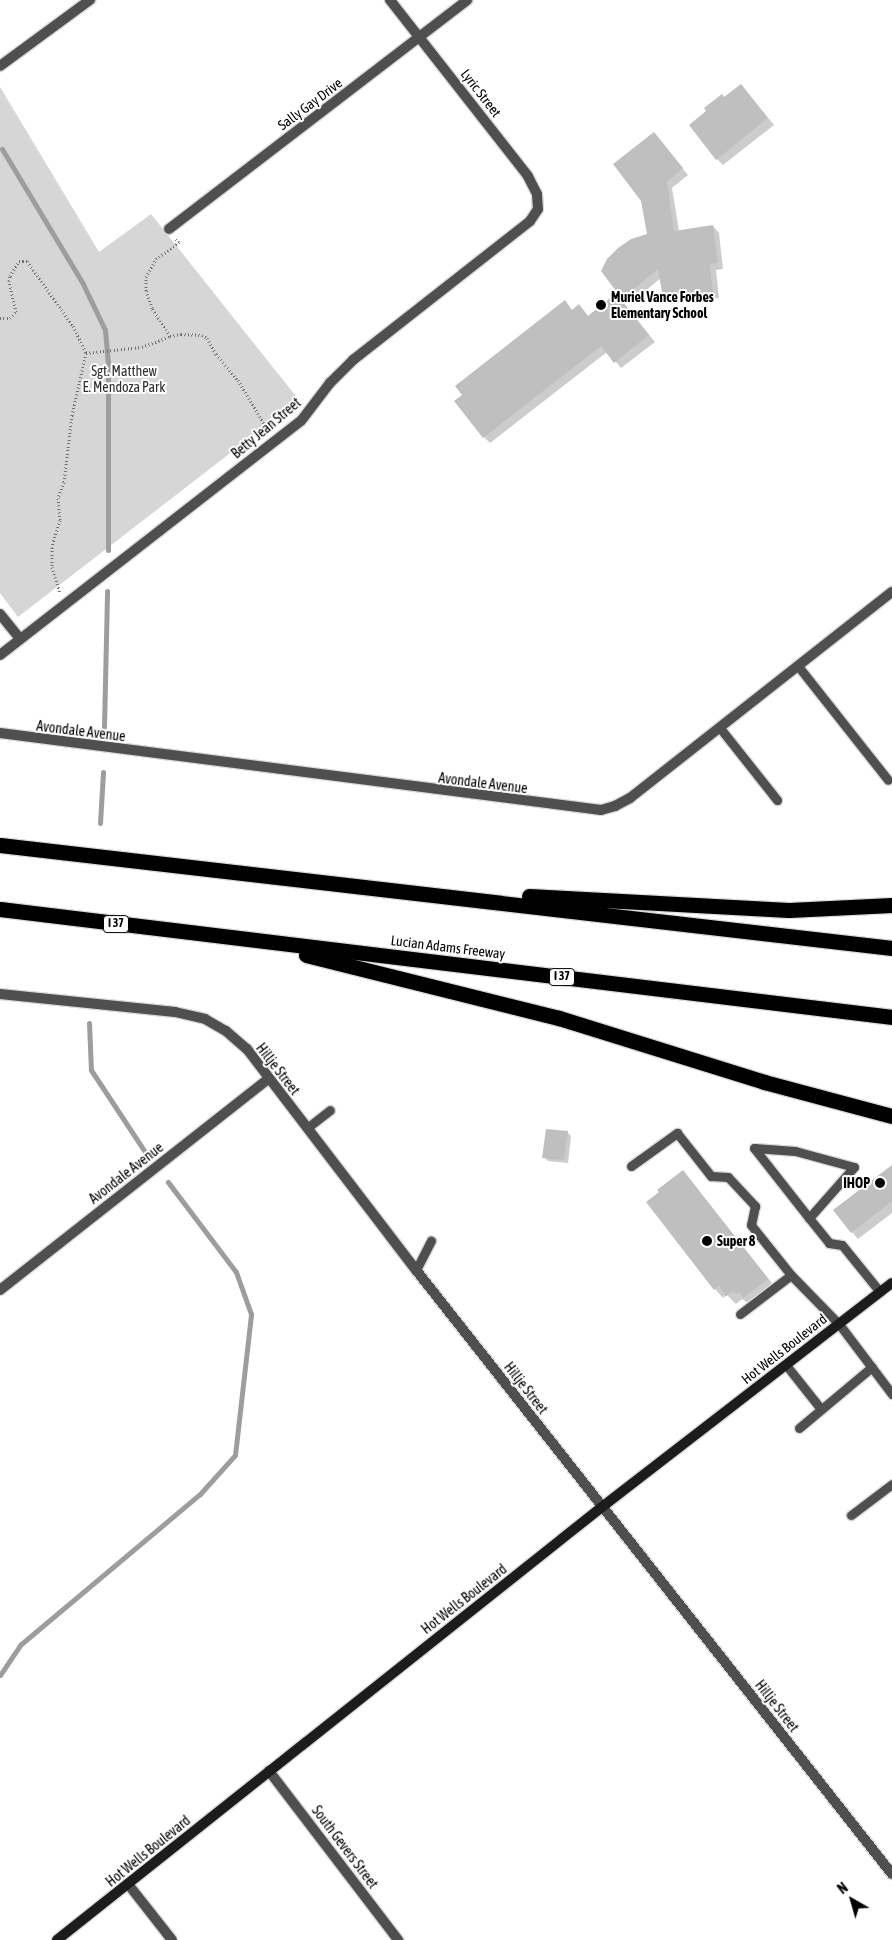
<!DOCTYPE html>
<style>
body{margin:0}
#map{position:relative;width:892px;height:1940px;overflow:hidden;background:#fff;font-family:"Asap Condensed",sans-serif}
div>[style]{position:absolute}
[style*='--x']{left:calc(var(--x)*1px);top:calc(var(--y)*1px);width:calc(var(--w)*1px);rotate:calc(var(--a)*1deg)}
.green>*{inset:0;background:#d6d6d6}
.shadow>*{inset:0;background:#0003}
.stream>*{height:5px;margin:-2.5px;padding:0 2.5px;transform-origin:2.5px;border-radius:2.5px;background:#9d9d9d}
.building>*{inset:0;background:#bfbfbf}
.path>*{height:3px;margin-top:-1.5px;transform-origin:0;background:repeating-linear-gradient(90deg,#717171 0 1px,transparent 0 3.5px)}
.roads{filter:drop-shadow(1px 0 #dbdbdb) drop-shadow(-1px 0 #dbdbdb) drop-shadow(0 1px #dbdbdb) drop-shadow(0 -1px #dbdbdb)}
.lane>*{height:9px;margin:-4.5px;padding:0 4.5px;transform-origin:4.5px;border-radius:4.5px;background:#4f4f4f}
.street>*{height:10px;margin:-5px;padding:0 5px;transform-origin:5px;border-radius:5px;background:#4f4f4f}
.secondary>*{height:10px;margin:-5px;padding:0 5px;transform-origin:5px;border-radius:5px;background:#1c1c1c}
.highway>*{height:15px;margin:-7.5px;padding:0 7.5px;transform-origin:7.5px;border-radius:7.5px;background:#000}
.dots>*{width:14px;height:14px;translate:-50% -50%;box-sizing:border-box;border:2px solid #fff;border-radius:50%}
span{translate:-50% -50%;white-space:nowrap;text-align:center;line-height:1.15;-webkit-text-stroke:4px #fff;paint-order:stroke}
.shield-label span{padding:1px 4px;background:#fff;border:1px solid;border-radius:4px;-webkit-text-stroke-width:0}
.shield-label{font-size:12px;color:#000;font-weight:700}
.street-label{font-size:14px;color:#000}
.poi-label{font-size:14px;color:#000;font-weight:700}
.left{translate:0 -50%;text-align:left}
.right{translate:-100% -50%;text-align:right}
.park-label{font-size:14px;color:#2d2d2d}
.north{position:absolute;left:827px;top:1875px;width:50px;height:50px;-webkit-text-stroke:4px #fff;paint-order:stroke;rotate:322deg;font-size:14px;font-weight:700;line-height:20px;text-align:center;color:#000}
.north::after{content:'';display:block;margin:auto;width:18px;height:22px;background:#000;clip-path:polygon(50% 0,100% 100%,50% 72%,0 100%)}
</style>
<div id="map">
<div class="green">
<i style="clip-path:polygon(0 87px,99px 252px,151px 214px,299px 400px,18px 617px,0 593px)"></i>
</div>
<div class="shadow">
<i style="clip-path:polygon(741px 85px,774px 125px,723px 165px,717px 159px,725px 98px)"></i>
<i style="clip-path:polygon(654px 134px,688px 175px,672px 188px,679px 231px,713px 226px,719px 233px,723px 269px,716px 270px,719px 298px,670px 304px,664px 297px,661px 278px,629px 304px,622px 298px,649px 234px)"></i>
<i style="clip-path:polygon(616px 294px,655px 342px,621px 368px,607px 352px,490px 443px,484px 437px,565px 302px,573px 311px,579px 306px,589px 317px)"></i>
<i style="clip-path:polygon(567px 1132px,571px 1136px,568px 1163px,548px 1161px,544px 1157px)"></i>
<i style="clip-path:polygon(892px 1166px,892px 1213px,858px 1239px,852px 1232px)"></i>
<i style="clip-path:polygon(683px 1171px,776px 1288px,753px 1306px,742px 1299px,736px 1304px,727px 1295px,723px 1298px,715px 1289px)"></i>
</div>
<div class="stream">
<i style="--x:2;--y:149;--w:157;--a:59"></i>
<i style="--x:83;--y:284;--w:51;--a:64.4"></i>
<i style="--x:105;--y:330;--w:32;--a:85"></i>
<i style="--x:108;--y:362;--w:188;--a:90"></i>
<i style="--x:104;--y:727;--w:136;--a:-88.7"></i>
<i style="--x:100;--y:823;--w:51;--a:-86.6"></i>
<i style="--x:89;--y:1023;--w:47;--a:87.6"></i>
<i style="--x:91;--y:1070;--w:102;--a:56.6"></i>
<i style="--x:0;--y:1675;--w:36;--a:-56"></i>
<i style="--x:20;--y:1645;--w:235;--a:-40"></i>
<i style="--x:200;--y:1494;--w:52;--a:-48.1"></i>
<i style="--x:235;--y:1455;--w:142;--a:-83.5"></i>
<i style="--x:251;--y:1314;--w:45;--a:-109.7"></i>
<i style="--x:236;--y:1272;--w:113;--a:-127.1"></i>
</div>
<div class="building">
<i style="clip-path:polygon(741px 84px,768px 118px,716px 160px,689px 125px,706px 111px,704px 108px,722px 94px,724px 97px)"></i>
<i style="clip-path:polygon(654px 132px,683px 168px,667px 182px,674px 231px,713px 225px,718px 263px,710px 264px,713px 292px,663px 298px,658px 269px,622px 299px,601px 271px,607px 259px,618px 248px,631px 239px,647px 234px,641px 201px,613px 164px)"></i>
<i style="clip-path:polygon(616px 293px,649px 335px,614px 363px,601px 346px,483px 438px,454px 401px,462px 395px,455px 386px,565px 300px,572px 310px,579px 304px,588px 316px)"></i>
<i style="clip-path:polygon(546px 1129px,568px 1131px,564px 1160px,542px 1158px)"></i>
<i style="clip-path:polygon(892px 1165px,892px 1201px,851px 1233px,833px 1210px)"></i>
<i style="clip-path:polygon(683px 1170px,768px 1279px,743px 1298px,739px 1292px,736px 1294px,733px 1291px,726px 1296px,719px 1286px,714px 1290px,646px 1202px,659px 1192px,657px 1190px)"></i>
</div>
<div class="path">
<i style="--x:0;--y:318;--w:10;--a:0"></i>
<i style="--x:10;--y:318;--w:8;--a:-45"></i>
<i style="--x:16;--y:312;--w:32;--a:-103"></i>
<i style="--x:9;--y:281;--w:5;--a:-79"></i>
<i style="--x:10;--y:276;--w:17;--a:-59"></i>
<i style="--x:19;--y:261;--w:8;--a:0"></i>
<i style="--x:27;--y:261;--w:80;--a:54.7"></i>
<i style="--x:73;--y:326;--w:30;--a:64"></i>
<i style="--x:86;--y:353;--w:64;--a:102.7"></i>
<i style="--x:72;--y:415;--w:67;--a:96.8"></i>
<i style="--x:64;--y:482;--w:17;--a:111"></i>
<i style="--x:58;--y:498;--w:22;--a:85"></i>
<i style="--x:60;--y:520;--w:28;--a:107"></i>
<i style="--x:52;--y:547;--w:20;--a:90"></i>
<i style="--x:52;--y:567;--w:27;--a:73"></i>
<i style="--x:170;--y:336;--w:33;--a:-123"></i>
<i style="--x:152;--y:308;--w:18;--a:-109"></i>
<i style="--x:146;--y:291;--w:14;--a:-90"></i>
<i style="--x:146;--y:277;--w:21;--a:-61"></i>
<i style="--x:156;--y:259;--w:29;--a:-36"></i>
<i style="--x:179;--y:242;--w:6;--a:-135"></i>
<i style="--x:86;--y:353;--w:56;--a:-6.1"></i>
<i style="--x:142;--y:347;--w:30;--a:-21"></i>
<i style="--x:170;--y:336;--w:11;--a:-10"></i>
<i style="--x:181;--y:334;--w:21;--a:3"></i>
<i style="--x:202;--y:335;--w:6;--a:31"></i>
<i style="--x:207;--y:338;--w:18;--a:61"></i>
<i style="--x:216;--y:354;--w:34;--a:50"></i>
<i style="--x:238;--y:380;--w:61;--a:59.2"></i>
</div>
<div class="roads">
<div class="lane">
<i style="--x:798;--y:666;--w:145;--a:51.7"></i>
<i style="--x:720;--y:728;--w:92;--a:51.6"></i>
<i style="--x:307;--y:1128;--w:29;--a:-38"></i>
<i style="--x:631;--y:1166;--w:57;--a:-35.7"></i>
<i style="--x:677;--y:1133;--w:55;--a:51.7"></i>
<i style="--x:711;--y:1176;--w:17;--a:3"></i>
<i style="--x:728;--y:1177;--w:40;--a:47"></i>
<i style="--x:755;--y:1206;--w:19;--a:102"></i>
<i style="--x:751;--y:1225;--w:64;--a:51.3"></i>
<i style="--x:791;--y:1275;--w:69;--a:45.6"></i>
<i style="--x:839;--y:1324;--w:88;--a:52.9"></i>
<i style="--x:809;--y:1218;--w:68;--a:-48.6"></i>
<i style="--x:854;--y:1167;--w:61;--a:-164.8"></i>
<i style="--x:795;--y:1151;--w:41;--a:-175.8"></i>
<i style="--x:754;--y:1148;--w:89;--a:51.8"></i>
<i style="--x:809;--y:1218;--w:32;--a:51"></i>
<i style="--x:829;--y:1243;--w:13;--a:9"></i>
<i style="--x:842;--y:1245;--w:60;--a:51"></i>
<i style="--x:416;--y:1270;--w:33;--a:-63"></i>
<i style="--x:740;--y:1314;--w:64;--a:-37.4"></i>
<i style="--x:786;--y:1365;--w:56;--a:51.5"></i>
<i style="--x:799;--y:1428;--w:95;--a:-39.9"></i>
<i style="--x:851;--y:1515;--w:51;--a:-37.1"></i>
</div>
<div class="street">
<i style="--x:0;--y:66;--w:112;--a:-36.3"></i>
<i style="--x:169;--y:229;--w:376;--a:-37.5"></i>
<i style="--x:0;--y:614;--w:32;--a:51"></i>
<i style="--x:0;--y:655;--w:381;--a:-37.9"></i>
<i style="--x:301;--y:421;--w:48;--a:-52.7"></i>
<i style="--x:330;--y:383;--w:33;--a:-45"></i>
<i style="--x:353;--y:360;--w:225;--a:-38.1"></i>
<i style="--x:530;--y:221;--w:14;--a:-56"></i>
<i style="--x:538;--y:209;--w:15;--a:-94"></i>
<i style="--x:537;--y:194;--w:20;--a:-117"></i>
<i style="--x:528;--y:176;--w:224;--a:-128.1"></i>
<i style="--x:0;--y:733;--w:606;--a:7.3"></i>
<i style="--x:601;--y:810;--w:15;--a:-16"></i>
<i style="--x:615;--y:806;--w:17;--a:-28"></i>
<i style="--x:630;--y:798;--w:333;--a:-38.2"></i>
<i style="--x:0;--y:994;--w:176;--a:5.9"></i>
<i style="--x:175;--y:1012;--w:31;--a:13"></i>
<i style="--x:205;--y:1019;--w:24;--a:30"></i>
<i style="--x:226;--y:1031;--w:28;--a:41"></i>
<i style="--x:247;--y:1049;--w:278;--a:52.6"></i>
<i style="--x:416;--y:1270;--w:769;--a:51.76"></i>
<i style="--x:0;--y:1290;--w:341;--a:-38.2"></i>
<i style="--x:269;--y:1771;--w:213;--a:52.6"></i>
<i style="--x:128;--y:1884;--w:71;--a:51.8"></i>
</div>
<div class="secondary">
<i style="--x:57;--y:1940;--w:696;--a:-38.47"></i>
<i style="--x:602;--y:1507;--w:366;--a:-37.7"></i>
</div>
<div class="highway">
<i style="--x:0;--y:845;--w:898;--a:6.59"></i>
<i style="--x:529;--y:896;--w:260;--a:3.1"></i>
<i style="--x:789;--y:910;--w:103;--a:-2.8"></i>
<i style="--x:0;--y:909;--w:899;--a:6.9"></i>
<i style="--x:306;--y:955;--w:261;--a:14"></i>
<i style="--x:559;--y:1018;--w:215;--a:17.3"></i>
<i style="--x:764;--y:1082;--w:132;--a:14.9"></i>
</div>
</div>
<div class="dots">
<i style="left:601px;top:305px;background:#000"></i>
<i style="left:880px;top:1183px;background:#000"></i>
<i style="left:707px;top:1241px;background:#000"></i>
</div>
<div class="shield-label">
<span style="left:116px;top:924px">I 37</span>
<span style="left:562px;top:977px">I 37</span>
</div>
<div class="street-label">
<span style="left:481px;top:93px;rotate:52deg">Lyric Street</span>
<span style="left:310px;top:104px;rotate:-37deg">Sally Gay Drive</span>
<span style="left:266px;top:428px;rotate:-40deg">Betty Jean Street</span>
<span style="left:81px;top:731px;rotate:7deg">Avondale Avenue</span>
<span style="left:483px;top:783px;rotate:7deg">Avondale Avenue</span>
<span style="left:448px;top:947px;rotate:7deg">Lucian Adams Freeway</span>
<span style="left:278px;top:1069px;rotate:52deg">Hillje Street</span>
<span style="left:126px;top:1173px;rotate:-38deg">Avondale Avenue</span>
<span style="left:784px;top:1349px;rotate:-38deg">Hot Wells Boulevard</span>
<span style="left:526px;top:1388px;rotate:52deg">Hillje Street</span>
<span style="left:464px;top:1599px;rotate:-38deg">Hot Wells Boulevard</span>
<span style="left:777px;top:1706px;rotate:52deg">Hillje Street</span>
<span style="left:345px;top:1847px;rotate:53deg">South Gevers Street</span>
<span style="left:148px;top:1851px;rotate:-39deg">Hot Wells Boulevard</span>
</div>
<div class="poi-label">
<span class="left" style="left:611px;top:305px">Muriel Vance Forbes<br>Elementary School</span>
<span class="right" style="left:870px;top:1183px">IHOP</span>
<span class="left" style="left:717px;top:1241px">Super 8</span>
</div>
<div class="park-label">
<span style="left:124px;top:379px">Sgt. Matthew<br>E. Mendoza Park</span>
</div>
<div class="north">N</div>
</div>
